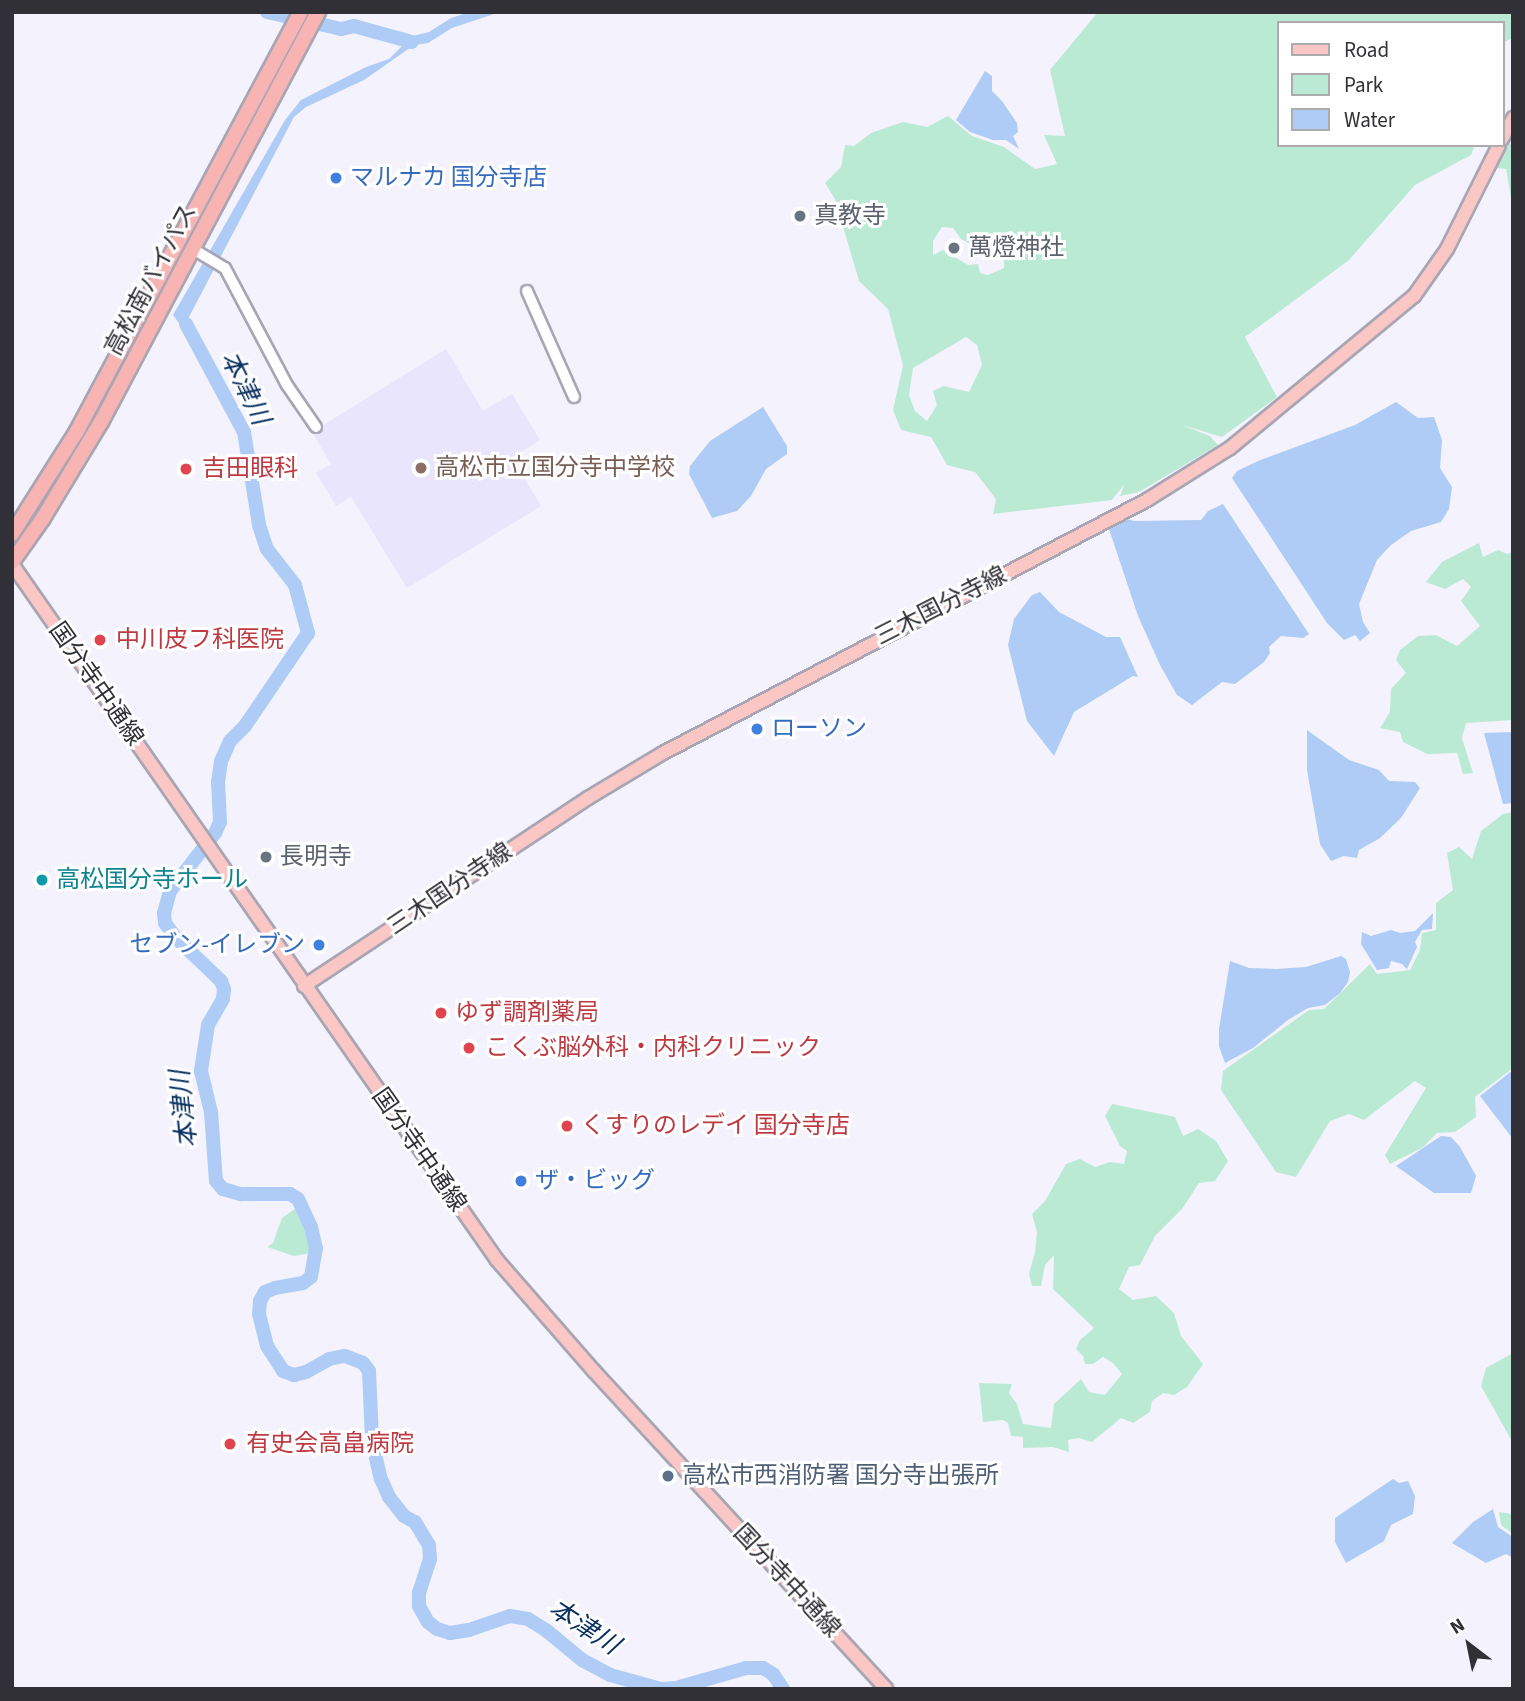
<!DOCTYPE html>
<meta charset="utf-8">
<style>
body{margin:0}
#map{position:relative;width:1525px;height:1701px;overflow:hidden;background:#f4f3fd;font-family:"Source Sans 3","Noto Sans JP",sans-serif}
div>[style]{position:absolute}
[style*='--x']{left:calc(var(--x)*1px);top:calc(var(--y)*1px);width:calc(var(--w)*1px);rotate:calc(var(--a)*1deg)}
.built>*{inset:0;background:#e8e5fc}
.green>*{inset:0;background:#bbead4}
.water>*{inset:0;background:#aeccf5}
.river>*{height:14px;margin:-7px;padding:0 7px;transform-origin:7px;border-radius:7px;background:#aeccf5}
.roads{filter:drop-shadow(2px 0 #a8a5b4) drop-shadow(-2px 0 #a8a5b4) drop-shadow(0 2px #a8a5b4) drop-shadow(0 -2px #a8a5b4)}
.tertiary>*{height:10px;margin:-5px;padding:0 5px;transform-origin:5px;border-radius:5px;background:#fff}
.primary>*{height:12px;margin:-6px;padding:0 6px;transform-origin:6px;border-radius:6px;background:#fac7c5}
.trunk>*{height:14px;margin:-7px;padding:0 7px;transform-origin:7px;border-radius:7px;background:#f8b4b2}
.dots>*{width:19px;height:19px;translate:-50% -50%;box-sizing:border-box;border:4px solid #fff;border-radius:50%}
span{translate:-50% -50%;white-space:nowrap;text-align:center;line-height:1.15;-webkit-text-stroke:6px #fff;paint-order:stroke}
.shop-label{font-size:24px;color:#366cbe}
.left{translate:0 -50%;text-align:left}
.right{translate:-100% -50%;text-align:right}
.worship-label{font-size:24px;color:#5b616d}
.street-label{font-size:24px;color:#303036}
.education-label{font-size:24px;color:#785e54}
.health-label{font-size:24px;color:#be3a42}
.culture-label{font-size:24px;color:#0d838f}
.service-label{font-size:24px;color:#4e5e75}
.water-label{font-size:26px;color:#093161;font-style:italic}
.frame{position:absolute;inset:0;border:14px solid #303036;pointer-events:none}
.legend{position:absolute;left:1277px;top:21px;width:228px;height:126px;box-sizing:border-box;background:#fff;border:2px solid #acacaf;margin:0;padding:9px 12px;list-style:none;font-size:21px;color:#303036}
.legend li{display:flex;align-items:center;gap:14px;height:35px}
.legend b{width:35px;border:2px solid #acacaf}
.north{position:absolute;left:1434px;top:1610px;width:70px;height:70px;-webkit-text-stroke:5px #fff;paint-order:stroke;rotate:328deg;font-size:19px;font-weight:700;line-height:28px;text-align:center;color:#303036}
.north::after{content:'';display:block;margin:auto;width:24px;height:32px;background:#303036;clip-path:polygon(50% 0,100% 100%,50% 72%,0 100%)}
</style>
<div id="map">
<div class="built">
<i style="clip-path:polygon(446px 349px,483px 411px,512px 394px,540px 440px,512px 458px,541px 506px,407px 588px,351px 497px,336px 506px,316px 473px,331px 464px,312px 432px)"></i>
</div>
<div class="green">
<i style="clip-path:polygon(evenodd,1098px 12px,1513px 12px,1513px 38px,1502px 43px,1502px 23px,1278px 23px,1278px 145px,1475px 145px,1471px 155px,1415px 185px,1349px 260px,1245px 337px,1277px 397px,1222px 437px,1182px 425px,1210px 436px,1218px 445px,1139px 492px,1120px 496px,1124px 485px,1112px 500px,993px 514px,996px 499px,975px 472px,947px 465px,931px 437px,901px 430px,893px 410px,903px 365px,888px 309px,859px 281px,835px 199px,825px 183px,841px 167px,845px 145px,854px 146px,871px 133px,903px 122px,927px 127px,948px 116px,972px 136px,1004px 147px,1035px 169px,1057px 164px,1044px 135px,1065px 136px,1050px 70px,1098px 12px,942px 227px,953px 228px,961px 239px,969px 243px,972px 234px,983px 232px,975px 252px,986px 257px,1004px 257px,1004px 268px,988px 275px,980px 273px,978px 264px,968px 265px,943px 250px,933px 255px,933px 241px,942px 227px,1098px 12px,966px 337px,977px 345px,982px 365px,969px 392px,944px 386px,933px 391px,937px 405px,927px 421px,915px 411px,909px 395px,913px 368px,966px 337px)"></i>
<i style="clip-path:polygon(1509px 144px,1513px 145px,1513px 209px,1506px 169px,1493px 168px)"></i>
<i style="clip-path:polygon(1479px 543px,1483px 557px,1498px 550px,1507px 554px,1513px 552px,1513px 720px,1466px 723px,1462px 738px,1473px 773px,1463px 774px,1457px 753px,1427px 754px,1403px 742px,1400px 732px,1380px 728px,1390px 712px,1391px 689px,1406px 673px,1396px 660px,1400px 650px,1418px 636px,1436px 635px,1457px 646px,1480px 626px,1461px 601px,1471px 587px,1463px 579px,1445px 589px,1426px 582px,1442px 562px)"></i>
<i style="clip-path:polygon(1513px 812px,1513px 1068px,1475px 1097px,1476px 1117px,1455px 1132px,1437px 1133px,1422px 1148px,1390px 1164px,1385px 1155px,1426px 1088px,1415px 1081px,1364px 1120px,1349px 1114px,1330px 1121px,1296px 1177px,1276px 1172px,1221px 1090px,1223px 1071px,1309px 1010px,1324px 1009px,1370px 964px,1377px 974px,1410px 970px,1420px 950px,1422px 933px,1436px 930px,1436px 903px,1453px 890px,1447px 853px,1459px 847px,1472px 859px,1481px 831px,1503px 814px)"></i>
<i style="clip-path:polygon(1112px 1104px,1175px 1117px,1183px 1136px,1198px 1129px,1216px 1141px,1228px 1161px,1215px 1181px,1199px 1183px,1182px 1209px,1155px 1236px,1140px 1265px,1129px 1267px,1119px 1289px,1133px 1300px,1156px 1296px,1174px 1313px,1181px 1336px,1203px 1364px,1187px 1387px,1174px 1395px,1163px 1393px,1152px 1401px,1150px 1412px,1133px 1423px,1121px 1418px,1092px 1442px,1079px 1438px,1068px 1440px,1069px 1452px,1053px 1447px,1023px 1448px,1023px 1437px,1011px 1436px,1008px 1423px,1003px 1420px,983px 1422px,979px 1383px,1012px 1384px,1009px 1393px,1017px 1404px,1023px 1424px,1051px 1428px,1054px 1404px,1081px 1379px,1089px 1392px,1105px 1395px,1122px 1374px,1113px 1363px,1103px 1357px,1093px 1364px,1085px 1364px,1083px 1356px,1076px 1349px,1080px 1340px,1094px 1328px,1053px 1289px,1054px 1255px,1045px 1265px,1041px 1286px,1032px 1286px,1029px 1274px,1035px 1252px,1037px 1232px,1032px 1214px,1045px 1201px,1066px 1164px,1080px 1159px,1095px 1167px,1110px 1162px,1124px 1164px,1127px 1151px,1120px 1146px,1105px 1116px)"></i>
<i style="clip-path:polygon(296px 1208px,308px 1233px,311px 1253px,294px 1256px,267px 1247px,273px 1243px,282px 1218px)"></i>
<i style="clip-path:polygon(1513px 1353px,1513px 1443px,1481px 1386px,1486px 1368px)"></i>
<i style="clip-path:polygon(1499px 1512px,1513px 1514px,1513px 1534px,1501px 1525px)"></i>
</div>
<div class="water">
<i style="clip-path:polygon(470px 12px,500px 12px,452px 28px,428px 43px,414px 45px,364px 80px,306px 107px,294px 117px,189px 317px,197px 337px,192px 341px,173px 315px,285px 120px,301px 100px,366px 67px,389px 59px,404px 44px,405px 38px,429px 32px,451px 18px)"></i>
<i style="clip-path:polygon(985px 71px,992px 76px,992px 91px,1002px 101px,1017px 123px,1018px 132px,1013px 136px,1019px 149px,1006px 140px,993px 140px,970px 132px,956px 120px)"></i>
<i style="clip-path:polygon(1396px 402px,1418px 418px,1434px 417px,1442px 440px,1440px 468px,1452px 487px,1449px 509px,1441px 522px,1411px 531px,1391px 545px,1377px 560px,1359px 604px,1363px 622px,1370px 633px,1360px 641px,1355px 635px,1344px 640px,1327px 623px,1232px 478px,1237px 471px,1258px 461px,1355px 425px)"></i>
<i style="clip-path:polygon(763px 407px,787px 446px,787px 454px,766px 469px,751px 496px,737px 511px,712px 518px,689px 474px,690px 466px,710px 441px)"></i>
<i style="clip-path:polygon(1223px 504px,1309px 634px,1303px 638px,1281px 636px,1269px 647px,1270px 653px,1264px 662px,1235px 684px,1222px 682px,1192px 705px,1177px 695px,1160px 665px,1138px 616px,1108px 526px,1124px 518px,1134px 521px,1201px 520px,1208px 511px)"></i>
<i style="clip-path:polygon(1040px 592px,1059px 612px,1106px 637px,1120px 637px,1138px 677px,1133px 676px,1074px 712px,1054px 756px,1027px 721px,1008px 645px,1014px 619px,1032px 595px)"></i>
<i style="clip-path:polygon(1307px 730px,1349px 760px,1379px 770px,1389px 781px,1415px 782px,1420px 788px,1401px 818px,1380px 838px,1359px 850px,1357px 858px,1344px 856px,1331px 861px,1320px 844px,1307px 770px)"></i>
<i style="clip-path:polygon(1513px 732px,1513px 803px,1503px 804px,1484px 733px)"></i>
<i style="clip-path:polygon(1433px 913px,1432px 929px,1422px 930px,1415px 942px,1417px 947px,1407px 969px,1402px 964px,1391px 961px,1389px 968px,1377px 970px,1361px 944px,1362px 932px,1371px 936px,1391px 930px,1400px 933px,1415px 931px)"></i>
<i style="clip-path:polygon(1341px 956px,1346px 959px,1350px 972px,1348px 982px,1340px 993px,1325px 1005px,1308px 1008px,1288px 1020px,1253px 1048px,1225px 1063px,1219px 1046px,1219px 1029px,1230px 961px,1249px 968px,1276px 969px,1306px 967px)"></i>
<i style="clip-path:polygon(1513px 1070px,1513px 1139px,1480px 1096px)"></i>
<i style="clip-path:polygon(1441px 1136px,1451px 1137px,1460px 1147px,1476px 1176px,1471px 1193px,1434px 1193px,1396px 1166px)"></i>
<i style="clip-path:polygon(1393px 1479px,1399px 1483px,1408px 1481px,1415px 1496px,1413px 1514px,1391px 1525px,1384px 1541px,1346px 1563px,1335px 1542px,1335px 1518px)"></i>
<i style="clip-path:polygon(1493px 1509px,1498px 1527px,1513px 1537px,1513px 1558px,1506px 1554px,1486px 1563px,1452px 1543px,1473px 1522px)"></i>
</div>
<div class="river">
<i style="--x:267;--y:12;--w:76;--a:12.9"></i>
<i style="--x:341;--y:29;--w:13;--a:-13"></i>
<i style="--x:354;--y:26;--w:60;--a:15.4"></i>
<i style="--x:186;--y:324;--w:123;--a:61.8"></i>
<i style="--x:244;--y:432;--w:94;--a:80.8"></i>
<i style="--x:259;--y:525;--w:25;--a:72"></i>
<i style="--x:267;--y:549;--w:46;--a:52.1"></i>
<i style="--x:295;--y:585;--w:50;--a:74.8"></i>
<i style="--x:308;--y:633;--w:112;--a:124.1"></i>
<i style="--x:245;--y:726;--w:21;--a:135"></i>
<i style="--x:230;--y:741;--w:22;--a:114"></i>
<i style="--x:221;--y:761;--w:21;--a:98"></i>
<i style="--x:218;--y:782;--w:40;--a:87.1"></i>
<i style="--x:220;--y:822;--w:12;--a:114"></i>
<i style="--x:215;--y:833;--w:73;--a:127.8"></i>
<i style="--x:170;--y:891;--w:23;--a:105"></i>
<i style="--x:164;--y:913;--w:10;--a:84"></i>
<i style="--x:165;--y:923;--w:17;--a:54"></i>
<i style="--x:175;--y:937;--w:64;--a:43.7"></i>
<i style="--x:221;--y:981;--w:9;--a:69"></i>
<i style="--x:224;--y:989;--w:10;--a:96"></i>
<i style="--x:223;--y:999;--w:30;--a:120"></i>
<i style="--x:208;--y:1025;--w:47;--a:98.7"></i>
<i style="--x:201;--y:1071;--w:42;--a:76.3"></i>
<i style="--x:211;--y:1112;--w:69;--a:85.9"></i>
<i style="--x:216;--y:1181;--w:11;--a:49"></i>
<i style="--x:223;--y:1189;--w:19;--a:16"></i>
<i style="--x:241;--y:1194;--w:49;--a:0"></i>
<i style="--x:290;--y:1194;--w:9;--a:32"></i>
<i style="--x:298;--y:1199;--w:31;--a:65"></i>
<i style="--x:311;--y:1227;--w:22;--a:77"></i>
<i style="--x:316;--y:1248;--w:29;--a:100"></i>
<i style="--x:311;--y:1277;--w:10;--a:143"></i>
<i style="--x:303;--y:1283;--w:28;--a:170"></i>
<i style="--x:275;--y:1288;--w:11;--a:158"></i>
<i style="--x:265;--y:1292;--w:10;--a:119"></i>
<i style="--x:260;--y:1301;--w:13;--a:94"></i>
<i style="--x:259;--y:1314;--w:33;--a:76"></i>
<i style="--x:267;--y:1346;--w:30;--a:57"></i>
<i style="--x:283;--y:1371;--w:12;--a:20"></i>
<i style="--x:294;--y:1375;--w:12;--a:-14"></i>
<i style="--x:306;--y:1372;--w:26;--a:-29"></i>
<i style="--x:329;--y:1359;--w:16;--a:-11"></i>
<i style="--x:345;--y:1356;--w:19;--a:21"></i>
<i style="--x:363;--y:1363;--w:10;--a:53"></i>
<i style="--x:369;--y:1371;--w:70;--a:87.5"></i>
<i style="--x:372;--y:1441;--w:39;--a:77"></i>
<i style="--x:381;--y:1479;--w:20;--a:66"></i>
<i style="--x:389;--y:1497;--w:24;--a:52"></i>
<i style="--x:404;--y:1516;--w:13;--a:29"></i>
<i style="--x:415;--y:1522;--w:27;--a:59"></i>
<i style="--x:429;--y:1545;--w:14;--a:86"></i>
<i style="--x:430;--y:1559;--w:35;--a:108"></i>
<i style="--x:419;--y:1592;--w:14;--a:90"></i>
<i style="--x:419;--y:1606;--w:18;--a:61"></i>
<i style="--x:428;--y:1622;--w:11;--a:38"></i>
<i style="--x:437;--y:1629;--w:14;--a:17"></i>
<i style="--x:450;--y:1633;--w:19;--a:-9"></i>
<i style="--x:469;--y:1630;--w:43;--a:-18.9"></i>
<i style="--x:510;--y:1616;--w:18;--a:9"></i>
<i style="--x:528;--y:1619;--w:22;--a:32"></i>
<i style="--x:547;--y:1631;--w:45;--a:39.6"></i>
<i style="--x:582;--y:1660;--w:32;--a:28"></i>
<i style="--x:610;--y:1675;--w:53;--a:15.4"></i>
<i style="--x:661;--y:1689;--w:15;--a:-4"></i>
<i style="--x:676;--y:1688;--w:73;--a:-15.9"></i>
<i style="--x:746;--y:1668;--w:17;--a:0"></i>
<i style="--x:763;--y:1668;--w:12;--a:31"></i>
<i style="--x:773;--y:1674;--w:18;--a:56"></i>
</div>
<div class="roads">
<div class="tertiary">
<i style="--x:193;--y:249;--w:37;--a:31"></i>
<i style="--x:225;--y:268;--w:132;--a:62.1"></i>
<i style="--x:287;--y:385;--w:51;--a:55.4"></i>
<i style="--x:527;--y:291;--w:116;--a:66.1"></i>
</div>
<div class="primary">
<i style="--x:1502;--y:139;--w:24;--a:-62"></i>
<i style="--x:12;--y:564;--w:848;--a:55.13"></i>
<i style="--x:497;--y:1260;--w:147;--a:48.9"></i>
<i style="--x:594;--y:1371;--w:432;--a:47.4"></i>
<i style="--x:304;--y:986;--w:341;--a:-33.5"></i>
<i style="--x:588;--y:798;--w:87;--a:-31"></i>
<i style="--x:663;--y:753;--w:546;--a:-27.6"></i>
<i style="--x:1147;--y:500;--w:98;--a:-32.1"></i>
<i style="--x:1230;--y:448;--w:239;--a:-39.6"></i>
<i style="--x:1414;--y:296;--w:57;--a:-54.9"></i>
<i style="--x:1447;--y:249;--w:116;--a:-63.4"></i>
</div>
<div class="trunk">
<i style="--x:12;--y:534;--w:122;--a:-57.7"></i>
<i style="--x:77;--y:431;--w:475;--a:-61.9"></i>
<i style="--x:12;--y:562;--w:54;--a:-54.8"></i>
<i style="--x:43;--y:518;--w:112;--a:-58.9"></i>
<i style="--x:101;--y:422;--w:464;--a:-62.1"></i>
</div>
</div>
<div class="dots">
<i style="left:336px;top:178px;background:#3f7fe0"></i>
<i style="left:800px;top:216px;background:#6b7280"></i>
<i style="left:954px;top:248px;background:#6b7280"></i>
<i style="left:421px;top:468px;background:#8d6e63"></i>
<i style="left:186px;top:469px;background:#e0444e"></i>
<i style="left:100px;top:640px;background:#e0444e"></i>
<i style="left:757px;top:729px;background:#3f7fe0"></i>
<i style="left:266px;top:857px;background:#6b7280"></i>
<i style="left:42px;top:880px;background:#0f9aa8"></i>
<i style="left:319px;top:945px;background:#3f7fe0"></i>
<i style="left:441px;top:1013px;background:#e0444e"></i>
<i style="left:469px;top:1048px;background:#e0444e"></i>
<i style="left:567px;top:1126px;background:#e0444e"></i>
<i style="left:521px;top:1181px;background:#3f7fe0"></i>
<i style="left:230px;top:1444px;background:#e0444e"></i>
<i style="left:668px;top:1476px;background:#5c6f8a"></i>
</div>
<div class="shop-label">
<span class="left" style="left:350px;top:178px">マルナカ 国分寺店</span>
<span class="left" style="left:771px;top:729px">ローソン</span>
<span class="right" style="left:305px;top:945px">セブン-イレブン</span>
<span class="left" style="left:535px;top:1181px">ザ・ビッグ</span>
</div>
<div class="worship-label">
<span class="left" style="left:814px;top:216px">真教寺</span>
<span class="left" style="left:968px;top:248px">萬燈神社</span>
<span class="left" style="left:280px;top:857px">長明寺</span>
</div>
<div class="street-label">
<span style="left:151px;top:280px;rotate:-62deg">高松南バイパス</span>
<span style="left:941px;top:606px;rotate:-27deg">三木国分寺線</span>
<span style="left:96px;top:684px;rotate:55deg">国分寺中通線</span>
<span style="left:450px;top:889px;rotate:-34deg">三木国分寺線</span>
<span style="left:419px;top:1150px;rotate:55deg">国分寺中通線</span>
<span style="left:787px;top:1581px;rotate:47deg">国分寺中通線</span>
</div>
<div class="education-label">
<span class="left" style="left:435px;top:468px">高松市立国分寺中学校</span>
</div>
<div class="health-label">
<span class="left" style="left:202px;top:469px">吉田眼科</span>
<span class="left" style="left:116px;top:640px">中川皮フ科医院</span>
<span class="left" style="left:455px;top:1013px">ゆず調剤薬局</span>
<span class="left" style="left:485px;top:1048px">こくぶ脳外科・内科クリニック</span>
<span class="left" style="left:581px;top:1126px">くすりのレデイ 国分寺店</span>
<span class="left" style="left:246px;top:1444px">有史会高畠病院</span>
</div>
<div class="culture-label">
<span class="left" style="left:56px;top:880px">高松国分寺ホール</span>
</div>
<div class="service-label">
<span class="left" style="left:682px;top:1476px">高松市西消防署 国分寺出張所</span>
</div>
<div class="water-label">
<span style="left:245px;top:388px;rotate:64deg">本津川</span>
<span style="left:184px;top:1109px;rotate:-96deg">本津川</span>
<span style="left:584px;top:1627px;rotate:33deg">本津川</span>
</div>
<div class="frame"></div>
<ul class="legend">
<li><b style="height:9px;background:#fac7c5"></b>Road</li>
<li><b style="height:19px;background:#bbead4"></b>Park</li>
<li><b style="height:19px;background:#aeccf5"></b>Water</li>
</ul>
<div class="north">N</div>
</div>
